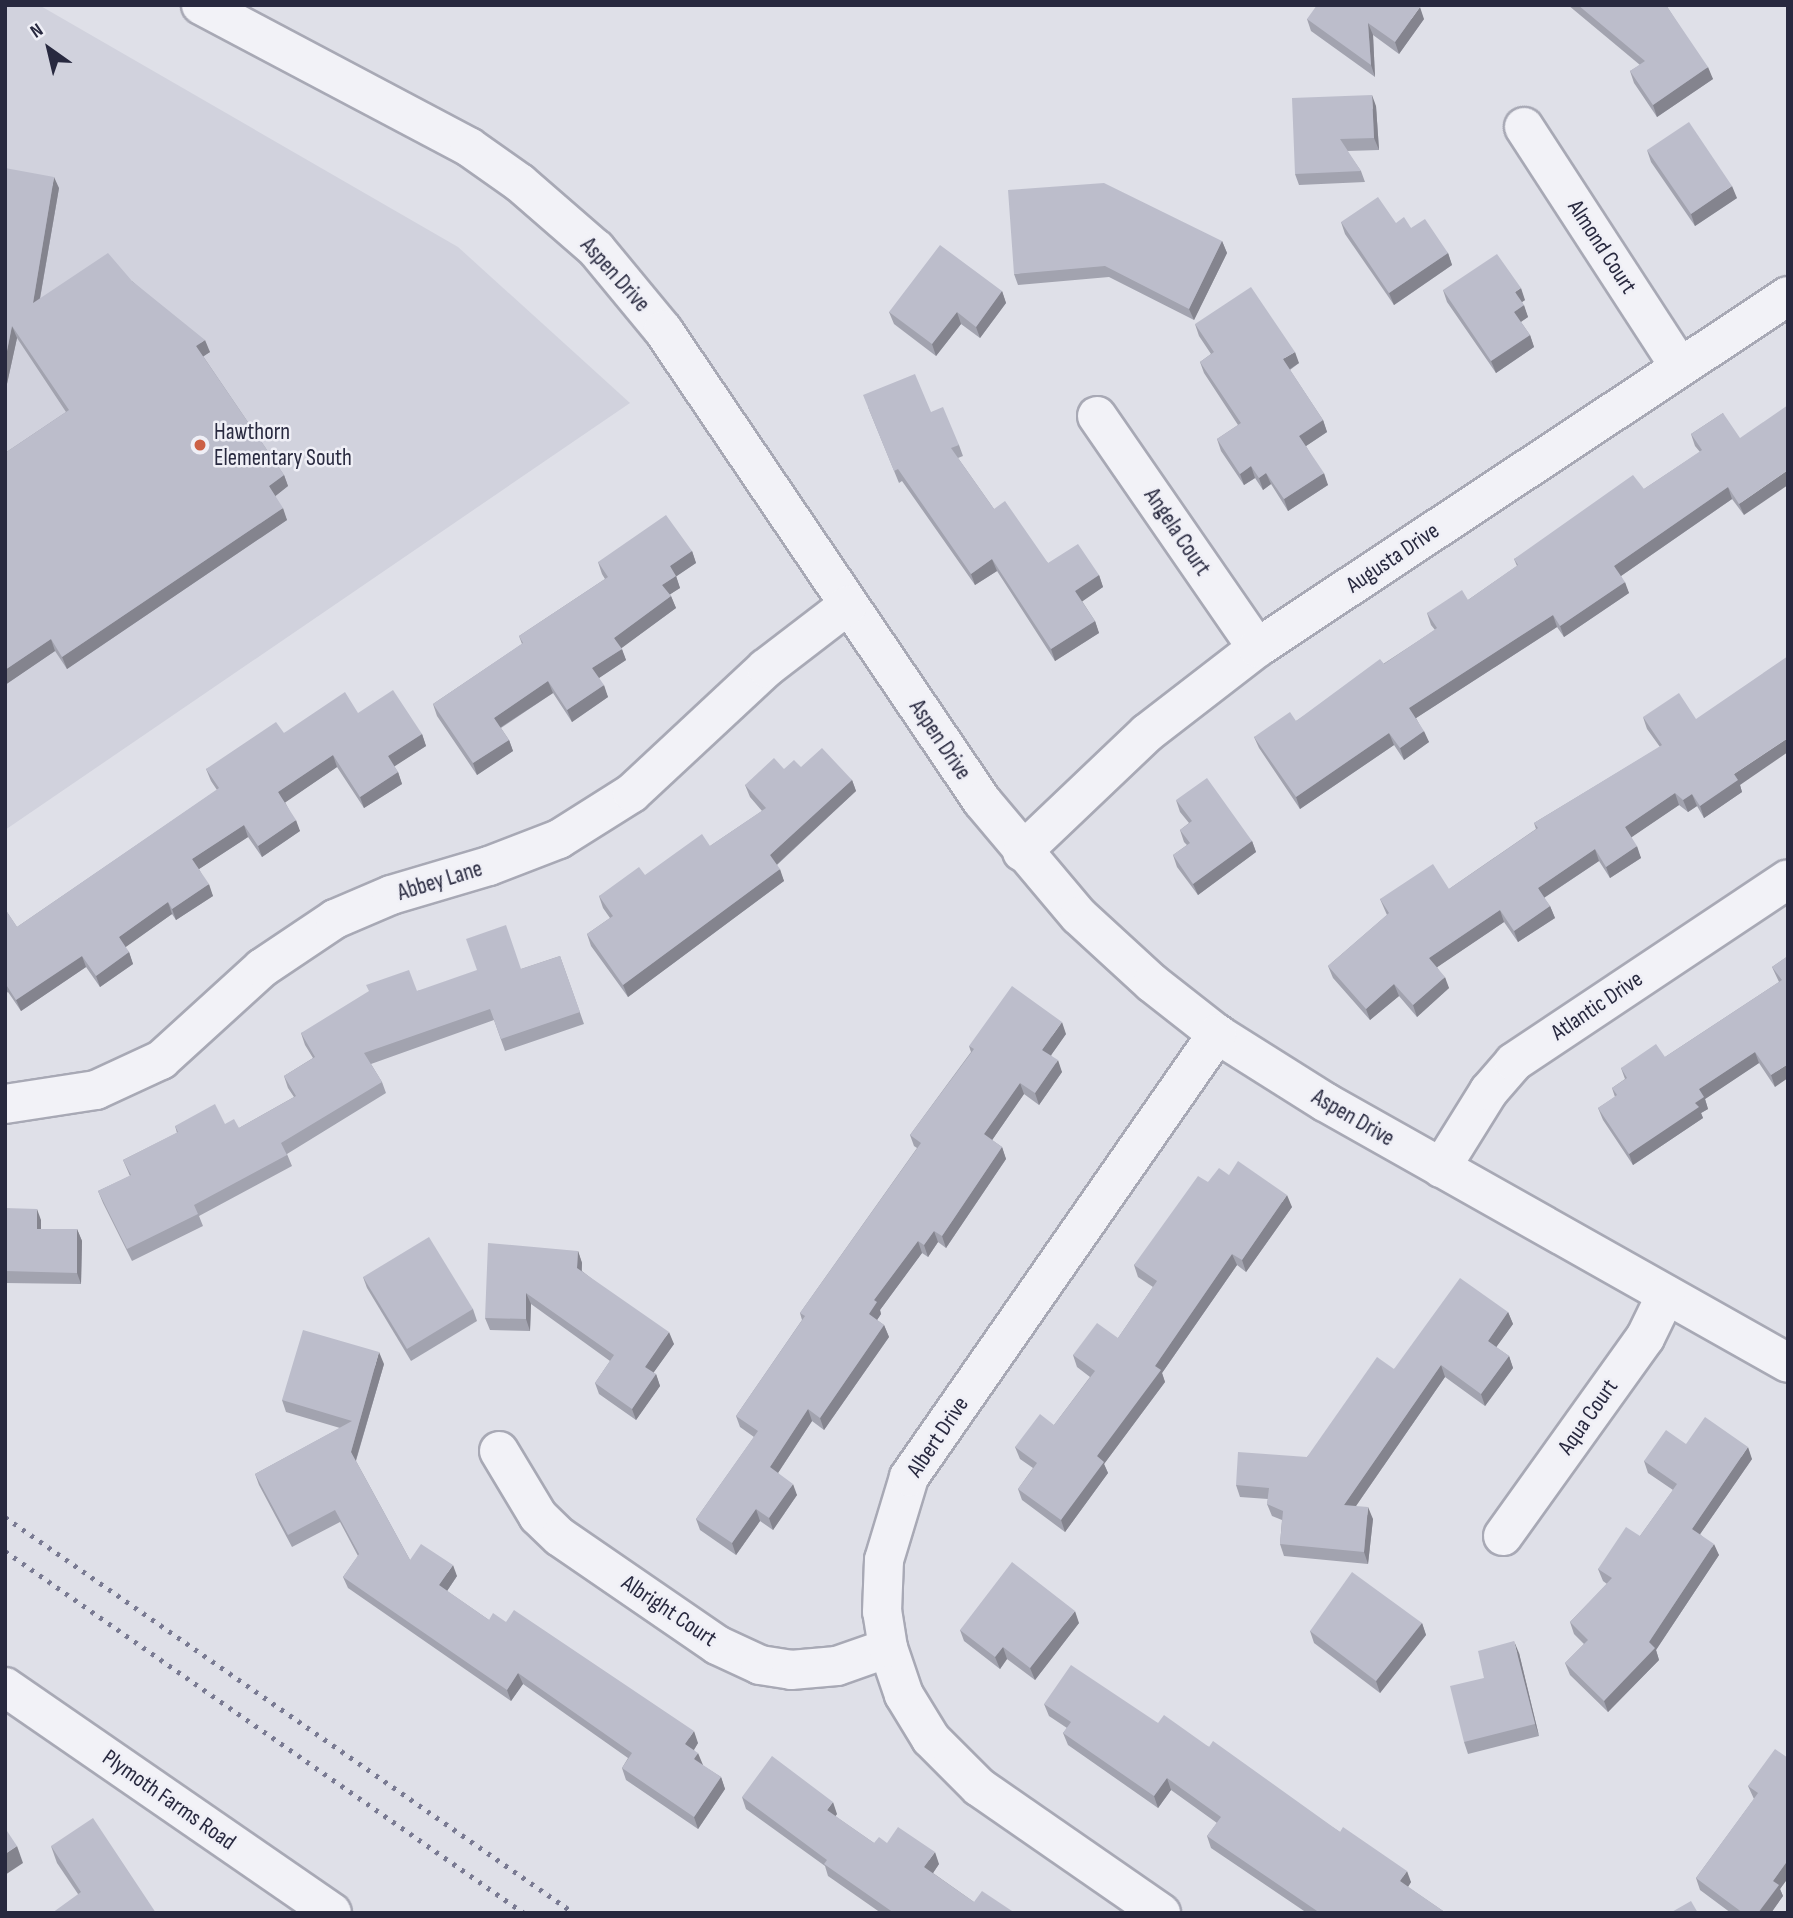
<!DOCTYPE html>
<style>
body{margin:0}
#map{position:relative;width:1793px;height:1918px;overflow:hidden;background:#dfe0e8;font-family:"Sofia Sans Condensed",sans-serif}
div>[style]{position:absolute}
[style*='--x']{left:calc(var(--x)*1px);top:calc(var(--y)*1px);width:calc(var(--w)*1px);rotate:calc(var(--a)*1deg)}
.built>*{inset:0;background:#d1d2dd}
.roads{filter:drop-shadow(2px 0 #a8a9b5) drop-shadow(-2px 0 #a8a9b5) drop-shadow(0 2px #a8a9b5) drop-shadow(0 -2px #a8a9b5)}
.minor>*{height:38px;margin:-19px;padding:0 19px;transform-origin:19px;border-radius:19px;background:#f2f2f7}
.rail>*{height:5px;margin-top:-2.5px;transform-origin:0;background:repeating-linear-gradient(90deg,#797a92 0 3.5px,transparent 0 10.5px)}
.wall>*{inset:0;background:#a2a3af}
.shaded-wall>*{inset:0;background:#84848e}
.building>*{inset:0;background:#bcbdcb}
.dots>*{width:19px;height:19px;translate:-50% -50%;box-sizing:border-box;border:4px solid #efeff6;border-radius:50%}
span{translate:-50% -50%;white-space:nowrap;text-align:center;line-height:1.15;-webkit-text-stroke:5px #efeff6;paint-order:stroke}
.street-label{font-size:23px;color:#28293f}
.poi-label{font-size:23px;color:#28293f}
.left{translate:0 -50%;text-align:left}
.frame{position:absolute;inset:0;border:7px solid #28293f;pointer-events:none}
.north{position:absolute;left:14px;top:14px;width:70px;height:70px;-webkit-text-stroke:5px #efeff6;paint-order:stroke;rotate:326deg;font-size:19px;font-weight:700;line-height:28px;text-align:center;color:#28293f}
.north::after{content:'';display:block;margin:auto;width:24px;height:32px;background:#28293f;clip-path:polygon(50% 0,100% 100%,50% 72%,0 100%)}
</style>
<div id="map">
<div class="built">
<i style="clip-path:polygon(5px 5px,39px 5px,458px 247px,630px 403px,5px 830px)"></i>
</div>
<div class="roads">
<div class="minor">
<i style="--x:201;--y:5;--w:303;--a:27.9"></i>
<i style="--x:469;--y:147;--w:62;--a:35.2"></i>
<i style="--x:520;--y:183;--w:101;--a:41"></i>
<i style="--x:596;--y:249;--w:105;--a:50.4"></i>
<i style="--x:663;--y:330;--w:569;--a:55.89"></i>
<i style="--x:982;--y:801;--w:150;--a:49.9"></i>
<i style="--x:1079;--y:916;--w:99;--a:42.5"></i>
<i style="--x:1152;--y:983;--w:83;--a:38.1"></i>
<i style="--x:1217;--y:1034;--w:128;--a:32.2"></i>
<i style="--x:1325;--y:1102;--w:531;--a:29.41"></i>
<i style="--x:1524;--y:127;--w:286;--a:57"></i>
<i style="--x:1097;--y:416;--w:282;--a:55.4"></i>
<i style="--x:1022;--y:852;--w:173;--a:-43.6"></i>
<i style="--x:1147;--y:733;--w:139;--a:-37.7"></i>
<i style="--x:1257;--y:648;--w:637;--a:-33.54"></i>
<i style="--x:5;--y:1104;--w:92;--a:-8.7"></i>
<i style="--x:96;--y:1090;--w:72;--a:-24.8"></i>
<i style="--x:161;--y:1060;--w:137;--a:-42.3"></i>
<i style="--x:262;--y:968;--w:88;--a:-33.9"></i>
<i style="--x:335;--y:919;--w:61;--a:-23.2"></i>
<i style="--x:391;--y:895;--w:102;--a:-16.5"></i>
<i style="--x:489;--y:866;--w:75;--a:-21.1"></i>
<i style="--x:559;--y:839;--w:86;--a:-32.2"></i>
<i style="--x:632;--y:793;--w:183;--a:-43"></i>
<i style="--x:766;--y:668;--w:103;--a:-37.5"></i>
<i style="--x:1441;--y:1168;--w:91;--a:-58.1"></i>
<i style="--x:1489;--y:1091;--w:38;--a:-49"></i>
<i style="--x:1514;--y:1062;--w:329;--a:-33.7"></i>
<i style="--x:499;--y:1451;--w:76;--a:59"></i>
<i style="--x:538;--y:1516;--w:30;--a:44"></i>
<i style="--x:560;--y:1537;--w:191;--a:34.5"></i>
<i style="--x:717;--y:1645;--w:47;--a:24.9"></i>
<i style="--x:760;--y:1665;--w:31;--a:9"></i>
<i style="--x:791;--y:1670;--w:46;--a:-5"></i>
<i style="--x:837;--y:1666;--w:54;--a:-19.4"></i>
<i style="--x:1503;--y:1536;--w:244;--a:-54.4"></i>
<i style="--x:1645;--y:1338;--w:48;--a:-64"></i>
<i style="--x:5;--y:1687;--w:397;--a:34.6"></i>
<i style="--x:1161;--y:1913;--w:221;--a:-145.3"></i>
<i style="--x:979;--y:1787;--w:68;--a:-135"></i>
<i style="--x:931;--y:1739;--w:52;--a:-121.5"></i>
<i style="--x:904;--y:1695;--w:50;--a:-108.8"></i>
<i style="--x:888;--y:1648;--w:36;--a:-99"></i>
<i style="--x:882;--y:1612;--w:52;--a:-87.8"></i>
<i style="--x:884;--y:1560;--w:87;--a:-73.2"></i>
<i style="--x:909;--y:1477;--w:540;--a:-55.19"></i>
</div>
</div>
<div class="rail">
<i style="--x:5;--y:1517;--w:693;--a:34.84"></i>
<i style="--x:5;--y:1551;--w:633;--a:34.9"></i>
</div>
<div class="wall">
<i style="clip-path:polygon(1568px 5px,1666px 5px,1713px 79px,1657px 117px,1634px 83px,1630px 71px,1640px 65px)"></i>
<i style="clip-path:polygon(1307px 19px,1424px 19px,1399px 54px,1373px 35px,1375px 77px,1311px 31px)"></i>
<i style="clip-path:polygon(1376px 106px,1379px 150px,1347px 151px,1361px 171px,1365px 182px,1299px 185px,1295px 174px)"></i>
<i style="clip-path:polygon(1647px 150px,1737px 198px,1695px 226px,1651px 162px)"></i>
<i style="clip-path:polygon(5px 168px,59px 188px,40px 299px,132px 281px,210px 352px,203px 356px,284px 475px,288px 486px,275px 496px,287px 520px,67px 669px,55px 651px,5px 685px,5px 453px,66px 412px,17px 338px,5px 393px)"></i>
<i style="clip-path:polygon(1341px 222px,1396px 223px,1411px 228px,1448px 253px,1452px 265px,1394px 305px,1345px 234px)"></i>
<i style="clip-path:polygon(1222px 241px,1227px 253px,1194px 320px,1109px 277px,1018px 285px,1014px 274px)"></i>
<i style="clip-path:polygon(1443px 290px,1525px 300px,1522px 302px,1528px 317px,1521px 322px,1530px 335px,1534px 347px,1496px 373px,1447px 302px)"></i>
<i style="clip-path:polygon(1002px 291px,1006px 303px,980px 338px,961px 324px,936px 356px,894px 324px,889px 312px)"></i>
<i style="clip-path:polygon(1195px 324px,1299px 363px,1290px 370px,1323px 420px,1327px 432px,1306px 446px,1328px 485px,1288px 511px,1271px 484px,1263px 490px,1255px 478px,1244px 485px,1221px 451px,1217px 439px,1238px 425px,1204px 373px,1200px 362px,1211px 354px,1199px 336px)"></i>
<i style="clip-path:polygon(868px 407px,931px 412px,959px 445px,963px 456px,958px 458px,994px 509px,1048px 563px,1099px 575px,1103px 587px,1082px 601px,1095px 621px,1099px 633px,1055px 661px,997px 571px,975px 585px,902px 481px,899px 483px)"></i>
<i style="clip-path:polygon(1723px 413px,1744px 515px,1732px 499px,1621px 576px,1629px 593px,1564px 637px,1557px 627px,1416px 718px,1429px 742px,1404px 760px,1394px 745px,1300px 809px,1259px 748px,1254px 737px,1296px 721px,1435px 630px,1431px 625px,1427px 613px,1468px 600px,1517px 566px,1514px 559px,1644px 489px,1700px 452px,1695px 446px,1691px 434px)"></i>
<i style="clip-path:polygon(692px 551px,696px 563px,676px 576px,680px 588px,670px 594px,676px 608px,621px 648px,626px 660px,599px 678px,608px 697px,572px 722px,553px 693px,501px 728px,509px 740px,513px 751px,477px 775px,437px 716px,433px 704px,522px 644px,519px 636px,605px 579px,602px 574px,598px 562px)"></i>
<i style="clip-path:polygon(358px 713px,422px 734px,426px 746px,394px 766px,398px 772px,402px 784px,364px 808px,337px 767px,285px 802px,300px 831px,262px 857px,248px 837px,199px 869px,213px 896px,176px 920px,172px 914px,125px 947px,129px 952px,133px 964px,100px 987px,86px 967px,21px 1011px,8px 992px,5px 994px,5px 909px,17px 927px,217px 790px,211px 781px,206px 769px,284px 733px)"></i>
<i style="clip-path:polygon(1643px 717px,1740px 785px,1742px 792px,1704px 818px,1697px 806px,1688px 812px,1679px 805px,1631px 837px,1641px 858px,1610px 878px,1599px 861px,1544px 898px,1550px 906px,1555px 918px,1518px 942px,1504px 922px,1437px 967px,1449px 988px,1417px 1017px,1399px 996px,1370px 1020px,1333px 978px,1328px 966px,1387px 915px,1380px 899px,1449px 889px,1536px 829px,1534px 823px,1660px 747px,1647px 729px)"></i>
<i style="clip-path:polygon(801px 767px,852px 780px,856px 791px,777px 865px,784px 881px,628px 997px,591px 946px,587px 934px,610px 918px,603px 908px,599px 896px,710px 846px,762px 811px,750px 797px,745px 785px,784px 769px)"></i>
<i style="clip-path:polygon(1176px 800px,1252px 841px,1256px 852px,1198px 895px,1177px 867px,1173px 855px,1187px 845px,1184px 842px,1180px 830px,1189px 823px,1180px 812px)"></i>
<i style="clip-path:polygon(560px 956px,584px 1024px,505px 1051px,494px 1020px,371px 1064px,382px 1082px,386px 1093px,287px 1154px,292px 1166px,199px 1216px,203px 1226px,132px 1261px,103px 1203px,98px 1191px,130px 1176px,123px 1160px,177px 1133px,175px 1126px,225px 1124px,239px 1128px,294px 1097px,288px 1088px,284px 1076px,313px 1058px,305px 1045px,301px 1033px,417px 991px,521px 969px)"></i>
<i style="clip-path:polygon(1788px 956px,1775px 1087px,1759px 1063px,1705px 1099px,1708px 1109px,1701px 1113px,1703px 1118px,1633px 1165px,1603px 1120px,1598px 1108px,1615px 1097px,1612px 1088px,1625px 1079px,1621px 1068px,1665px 1057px,1779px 982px,1772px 967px)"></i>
<i style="clip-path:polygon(1066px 1034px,1051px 1055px,1062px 1072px,1039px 1105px,1024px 1094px,992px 1140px,1002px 1147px,1006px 1159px,946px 1248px,938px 1242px,928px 1257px,922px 1253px,880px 1310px,881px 1314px,877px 1320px,884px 1325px,889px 1337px,824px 1430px,812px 1421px,778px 1473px,797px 1495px,773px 1530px,760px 1521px,736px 1555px,700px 1530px,696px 1519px,754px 1437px,740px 1427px,736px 1416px,802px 1320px,800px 1313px,917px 1148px,914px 1146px,910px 1135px,971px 1052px,969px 1046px)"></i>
<i style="clip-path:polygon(1229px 1175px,1292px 1207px,1246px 1272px,1237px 1265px,1162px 1373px,1165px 1382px,1104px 1464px,1108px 1473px,1065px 1532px,1022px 1500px,1018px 1489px,1033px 1468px,1020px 1459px,1015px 1447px,1054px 1425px,1090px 1377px,1077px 1367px,1073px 1355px,1118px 1338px,1153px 1287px,1138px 1277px,1134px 1265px,1208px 1182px)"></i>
<i style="clip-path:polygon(5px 1208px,41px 1220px,41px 1229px,77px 1229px,82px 1241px,81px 1284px,5px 1283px)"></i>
<i style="clip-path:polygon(578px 1251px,582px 1263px,582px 1271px,674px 1344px,653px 1373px,656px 1374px,660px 1386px,636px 1420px,599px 1394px,595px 1383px,610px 1361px,531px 1304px,530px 1331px,490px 1330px,485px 1318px)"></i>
<i style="clip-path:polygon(363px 1277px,473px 1309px,477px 1321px,411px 1361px,367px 1288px)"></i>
<i style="clip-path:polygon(1508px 1312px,1513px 1324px,1496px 1347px,1509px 1356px,1513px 1368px,1485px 1406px,1445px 1377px,1356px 1506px,1373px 1519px,1368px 1564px,1284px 1556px,1280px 1544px,1282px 1520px,1272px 1516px,1267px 1504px,1268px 1499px,1240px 1497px,1236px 1485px,1307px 1457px,1394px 1369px)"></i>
<i style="clip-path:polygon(384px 1364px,356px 1461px,410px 1560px,457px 1576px,447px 1591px,489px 1620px,506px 1622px,698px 1743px,694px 1750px,702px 1765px,721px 1777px,725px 1789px,698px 1829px,626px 1780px,622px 1768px,628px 1758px,523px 1684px,511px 1701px,348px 1588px,343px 1577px,358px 1556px,340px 1522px,292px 1547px,259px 1485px,255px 1474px,340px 1428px,286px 1412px,282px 1400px)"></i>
<i style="clip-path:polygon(1686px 1444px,1752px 1459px,1700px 1534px,1719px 1555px,1656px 1650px,1659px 1660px,1608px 1712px,1570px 1675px,1565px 1663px,1584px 1644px,1574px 1634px,1570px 1622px,1607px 1584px,1603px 1581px,1598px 1569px,1640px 1536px,1673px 1490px,1648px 1473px,1644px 1461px)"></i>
<i style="clip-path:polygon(1079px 1623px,1035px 1680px,1007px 1659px,1000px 1669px,964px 1641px,960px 1630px)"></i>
<i style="clip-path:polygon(1422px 1623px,1426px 1635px,1380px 1693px,1314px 1643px,1310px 1631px)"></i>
<i style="clip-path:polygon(1519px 1653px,1539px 1736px,1468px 1754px,1464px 1742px,1484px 1678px)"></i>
<i style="clip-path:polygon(1044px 1704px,1158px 1723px,1209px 1747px,1340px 1832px,1411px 1882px,1408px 1887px,1446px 1913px,1307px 1913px,1211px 1848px,1207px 1836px,1217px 1823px,1171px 1790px,1158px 1808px,1068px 1745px,1063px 1733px,1067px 1728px,1049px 1716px)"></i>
<i style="clip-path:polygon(1788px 1758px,1788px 1878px,1780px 1889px,1783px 1896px,1771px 1913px,1731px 1913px,1700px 1890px,1696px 1878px,1754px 1799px,1748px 1786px)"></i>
<i style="clip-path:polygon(742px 1797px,837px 1814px,835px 1816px,874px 1843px,887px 1843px,939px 1864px,933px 1873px,974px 1902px,1015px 1913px,881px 1913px,828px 1876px,825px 1866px,746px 1809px)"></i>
<i style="clip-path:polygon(51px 1846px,156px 1913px,78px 1894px,57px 1863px)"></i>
</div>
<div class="shaded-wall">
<i style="clip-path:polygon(1420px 7px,1424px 19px,1399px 54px,1395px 42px)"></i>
<i style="clip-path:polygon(1368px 23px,1373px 35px,1375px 77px,1371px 65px)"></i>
<i style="clip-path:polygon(1708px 67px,1713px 79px,1657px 117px,1653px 105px)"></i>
<i style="clip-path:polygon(1372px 95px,1376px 106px,1379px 150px,1374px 138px)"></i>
<i style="clip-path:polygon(54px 177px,59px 188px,37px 315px,33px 303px)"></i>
<i style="clip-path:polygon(1732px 186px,1737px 198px,1695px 226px,1691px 214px)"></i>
<i style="clip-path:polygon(1222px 241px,1227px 253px,1194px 320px,1189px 309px)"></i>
<i style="clip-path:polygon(1448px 253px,1452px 265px,1394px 305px,1389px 293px)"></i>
<i style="clip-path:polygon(1521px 288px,1525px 300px,1519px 304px,1515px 292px)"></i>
<i style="clip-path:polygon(1002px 291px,1006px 303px,980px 338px,976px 327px)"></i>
<i style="clip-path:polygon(1524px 305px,1528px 317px,1519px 323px,1514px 312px)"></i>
<i style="clip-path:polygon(957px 312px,961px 324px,936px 356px,932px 344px)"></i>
<i style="clip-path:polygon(12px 326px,17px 338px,5px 393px,5px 361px)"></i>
<i style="clip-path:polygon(1530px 335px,1534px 347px,1496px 373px,1491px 361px)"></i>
<i style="clip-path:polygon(205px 340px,210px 352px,201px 358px,196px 346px)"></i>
<i style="clip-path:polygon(1295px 352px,1299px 363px,1287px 371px,1283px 359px)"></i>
<i style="clip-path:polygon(1323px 420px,1327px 432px,1303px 448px,1299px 436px)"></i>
<i style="clip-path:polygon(1251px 466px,1255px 478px,1244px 485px,1240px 474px)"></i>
<i style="clip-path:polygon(1788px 470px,1788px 485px,1744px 515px,1739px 504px)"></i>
<i style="clip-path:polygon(1266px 473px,1271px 484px,1263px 490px,1259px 478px)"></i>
<i style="clip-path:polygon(1324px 473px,1328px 485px,1288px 511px,1284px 499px)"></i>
<i style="clip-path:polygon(284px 475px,288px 486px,273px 498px,269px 486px)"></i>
<i style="clip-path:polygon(1728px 487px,1732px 499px,1618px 578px,1614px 566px)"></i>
<i style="clip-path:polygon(283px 508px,287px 520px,67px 669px,62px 657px)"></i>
<i style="clip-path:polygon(692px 551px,696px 563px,674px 578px,670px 566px)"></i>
<i style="clip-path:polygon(992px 559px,997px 571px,975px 585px,971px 574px)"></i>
<i style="clip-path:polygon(1099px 575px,1103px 587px,1080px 603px,1075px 591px)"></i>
<i style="clip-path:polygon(676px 576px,680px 588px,666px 597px,662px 585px)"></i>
<i style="clip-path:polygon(1625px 582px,1629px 593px,1564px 637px,1560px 626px)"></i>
<i style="clip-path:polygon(671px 596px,676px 608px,619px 650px,614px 638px)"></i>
<i style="clip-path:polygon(1553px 615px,1557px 627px,1413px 720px,1409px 708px)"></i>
<i style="clip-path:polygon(1095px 621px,1099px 633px,1055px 661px,1051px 649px)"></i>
<i style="clip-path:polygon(51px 639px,55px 651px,5px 685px,5px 670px)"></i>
<i style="clip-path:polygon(622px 649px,626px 660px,596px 680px,592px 668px)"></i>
<i style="clip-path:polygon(548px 681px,553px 693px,498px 729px,494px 718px)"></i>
<i style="clip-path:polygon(604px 685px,608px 697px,572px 722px,567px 710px)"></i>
<i style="clip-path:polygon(1424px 731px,1429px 742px,1404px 760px,1400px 748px)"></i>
<i style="clip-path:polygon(1389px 733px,1394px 745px,1300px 809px,1296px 797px)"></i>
<i style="clip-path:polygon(422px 734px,426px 746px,392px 768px,388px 756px)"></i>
<i style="clip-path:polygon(1788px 738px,1788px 752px,1740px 785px,1742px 792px,1704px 818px,1700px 806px,1734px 774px)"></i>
<i style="clip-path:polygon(509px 740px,513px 751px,477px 775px,473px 763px)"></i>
<i style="clip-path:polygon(333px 755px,337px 767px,283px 804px,278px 792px)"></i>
<i style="clip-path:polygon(398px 772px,402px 784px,364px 808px,360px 797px)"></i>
<i style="clip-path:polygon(852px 780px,856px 791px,774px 867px,770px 855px)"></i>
<i style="clip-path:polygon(1675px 793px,1679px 805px,1629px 839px,1625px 827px)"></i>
<i style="clip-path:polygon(1692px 794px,1697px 806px,1688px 812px,1683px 800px)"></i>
<i style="clip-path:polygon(296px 820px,300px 831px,262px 857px,258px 846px)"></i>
<i style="clip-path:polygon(244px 825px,248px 837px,196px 871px,192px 859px)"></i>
<i style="clip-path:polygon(1252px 841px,1256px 852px,1198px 895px,1193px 884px)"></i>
<i style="clip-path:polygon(1637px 846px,1641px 858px,1610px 878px,1606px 867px)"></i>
<i style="clip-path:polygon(1595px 849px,1599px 861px,1542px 899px,1538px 888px)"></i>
<i style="clip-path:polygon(780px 869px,784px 881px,628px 997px,623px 985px)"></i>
<i style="clip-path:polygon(209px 884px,213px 896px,176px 920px,172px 909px)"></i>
<i style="clip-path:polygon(168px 902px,172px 914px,123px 949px,119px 937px)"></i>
<i style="clip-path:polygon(1550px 906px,1555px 918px,1518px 942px,1514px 931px)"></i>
<i style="clip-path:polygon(1500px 910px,1504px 922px,1433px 970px,1429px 958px)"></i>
<i style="clip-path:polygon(129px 952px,133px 964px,100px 987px,96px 976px)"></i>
<i style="clip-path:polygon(82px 956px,86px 967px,21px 1011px,16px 1000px)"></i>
<i style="clip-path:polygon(1445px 977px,1449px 988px,1417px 1017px,1413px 1005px)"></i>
<i style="clip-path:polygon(1394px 984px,1399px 996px,1370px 1020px,1366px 1009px)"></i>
<i style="clip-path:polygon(1062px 1022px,1066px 1034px,1047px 1061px,1042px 1050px)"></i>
<i style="clip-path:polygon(1755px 1052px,1759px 1063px,1705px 1099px,1708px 1109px,1701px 1113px,1703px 1118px,1633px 1165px,1629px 1154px,1695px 1103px,1699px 1089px)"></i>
<i style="clip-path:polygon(1058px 1060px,1062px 1072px,1039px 1105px,1035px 1093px)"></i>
<i style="clip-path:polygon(1788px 1064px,1788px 1078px,1775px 1087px,1771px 1075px)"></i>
<i style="clip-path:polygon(1020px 1083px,1024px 1094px,988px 1146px,984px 1134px)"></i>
<i style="clip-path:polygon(1002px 1147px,1006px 1159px,946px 1248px,942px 1236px)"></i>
<i style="clip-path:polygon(1287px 1195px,1292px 1207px,1246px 1272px,1242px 1260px)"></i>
<i style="clip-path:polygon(37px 1209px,41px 1220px,41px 1240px,37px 1229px)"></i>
<i style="clip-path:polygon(77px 1229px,82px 1241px,81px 1284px,77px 1273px)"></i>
<i style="clip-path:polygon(934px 1231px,938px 1242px,928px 1257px,924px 1245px)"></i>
<i style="clip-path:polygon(918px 1241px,922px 1253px,880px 1310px,881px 1314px,873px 1326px,869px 1314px,874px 1300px)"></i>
<i style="clip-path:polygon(578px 1251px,582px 1263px,581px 1279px,577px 1268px)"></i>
<i style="clip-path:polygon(1232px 1254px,1237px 1265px,1162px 1373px,1165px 1382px,1104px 1464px,1108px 1473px,1065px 1532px,1061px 1520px,1097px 1456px,1155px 1366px)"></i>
<i style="clip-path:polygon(526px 1293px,531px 1304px,530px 1331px,526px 1319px)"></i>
<i style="clip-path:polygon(1508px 1312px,1513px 1324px,1492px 1353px,1488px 1341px)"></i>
<i style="clip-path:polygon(884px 1325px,889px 1337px,824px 1430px,820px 1418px)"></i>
<i style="clip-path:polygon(669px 1332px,674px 1344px,649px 1379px,645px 1367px)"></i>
<i style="clip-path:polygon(379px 1352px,384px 1364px,355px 1463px,351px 1452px)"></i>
<i style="clip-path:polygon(1509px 1356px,1513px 1368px,1485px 1406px,1481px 1394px)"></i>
<i style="clip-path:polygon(1441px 1365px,1445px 1377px,1349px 1516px,1344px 1505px)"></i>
<i style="clip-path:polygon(656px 1374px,660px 1386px,636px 1420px,632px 1409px)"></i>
<i style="clip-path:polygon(808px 1409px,812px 1421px,774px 1479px,770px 1467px)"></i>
<i style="clip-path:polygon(1748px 1447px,1752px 1459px,1696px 1540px,1692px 1529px)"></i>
<i style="clip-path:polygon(793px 1484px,797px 1495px,773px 1530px,769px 1518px)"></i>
<i style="clip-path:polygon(1368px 1507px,1373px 1519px,1368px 1564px,1364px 1552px)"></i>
<i style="clip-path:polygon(756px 1509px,760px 1521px,736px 1555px,732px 1543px)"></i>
<i style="clip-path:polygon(1714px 1544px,1719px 1555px,1656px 1650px,1659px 1660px,1608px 1712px,1604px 1701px,1649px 1642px)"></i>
<i style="clip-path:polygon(453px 1565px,457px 1576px,443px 1597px,439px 1585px)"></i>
<i style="clip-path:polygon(1075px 1611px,1079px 1623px,1035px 1680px,1030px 1668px)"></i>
<i style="clip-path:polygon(1422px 1623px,1426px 1635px,1380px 1693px,1376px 1681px)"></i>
<i style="clip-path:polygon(1514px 1641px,1519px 1653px,1539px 1736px,1535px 1724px)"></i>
<i style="clip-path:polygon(1003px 1647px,1007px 1659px,1000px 1669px,995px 1657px)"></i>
<i style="clip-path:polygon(518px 1673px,523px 1684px,511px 1701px,507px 1690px)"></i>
<i style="clip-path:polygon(694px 1731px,698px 1743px,690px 1756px,685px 1744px)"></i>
<i style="clip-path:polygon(698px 1753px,703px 1765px,698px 1771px,694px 1759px)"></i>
<i style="clip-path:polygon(721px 1777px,725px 1789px,698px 1829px,694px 1817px)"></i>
<i style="clip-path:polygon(1167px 1778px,1171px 1790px,1158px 1808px,1154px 1796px)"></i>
<i style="clip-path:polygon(833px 1802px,837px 1814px,831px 1822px,827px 1810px)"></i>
<i style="clip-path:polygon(17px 1846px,23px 1863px,5px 1875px,5px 1854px)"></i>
<i style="clip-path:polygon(935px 1852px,939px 1864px,929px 1879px,924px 1867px)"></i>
<i style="clip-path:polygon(1788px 1860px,1788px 1878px,1780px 1889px,1783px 1896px,1771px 1913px,1758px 1913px,1773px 1881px)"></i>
<i style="clip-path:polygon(1407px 1871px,1411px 1882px,1404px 1893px,1400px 1881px)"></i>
</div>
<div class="building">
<i style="clip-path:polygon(1317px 5px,1417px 5px,1420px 7px,1395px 42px,1368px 23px,1371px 65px,1307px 19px)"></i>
<i style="clip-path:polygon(1578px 5px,1666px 5px,1708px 67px,1653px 105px,1630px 71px,1645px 61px)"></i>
<i style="clip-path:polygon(1372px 95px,1374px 138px,1340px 139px,1361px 171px,1295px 174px,1292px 98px)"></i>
<i style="clip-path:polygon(1689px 122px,1732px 186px,1691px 214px,1647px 150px)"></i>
<i style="clip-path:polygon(5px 168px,54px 177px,33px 303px,108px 253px,132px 281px,205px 340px,196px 346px,284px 475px,269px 486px,283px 508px,62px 657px,51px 639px,5px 670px,5px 453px,69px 410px,12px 326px,5px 361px)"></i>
<i style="clip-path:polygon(1104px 183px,1222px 241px,1189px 309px,1105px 266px,1014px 274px,1008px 190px)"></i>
<i style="clip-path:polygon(1378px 197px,1396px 223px,1404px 217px,1411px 228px,1425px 219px,1448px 253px,1389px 293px,1341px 222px)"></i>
<i style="clip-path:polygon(940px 245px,1002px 291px,976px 327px,957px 312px,932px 344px,889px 312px)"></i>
<i style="clip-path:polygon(1497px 254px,1521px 288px,1515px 292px,1524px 305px,1514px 312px,1530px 335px,1491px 361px,1443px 290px)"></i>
<i style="clip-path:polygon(1251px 287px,1295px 352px,1283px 359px,1323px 420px,1299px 436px,1324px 473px,1284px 499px,1266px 473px,1259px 478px,1251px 466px,1240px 474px,1217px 439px,1241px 423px,1200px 362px,1214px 352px,1195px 324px)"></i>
<i style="clip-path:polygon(915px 374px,931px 412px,943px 407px,959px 445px,951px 448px,994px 509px,1005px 501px,1048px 563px,1078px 544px,1099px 575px,1075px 591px,1095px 621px,1051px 649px,992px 559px,971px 574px,898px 469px,894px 471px,863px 395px)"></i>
<i style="clip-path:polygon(1788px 405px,1788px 470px,1739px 504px,1728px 487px,1614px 566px,1625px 582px,1560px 626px,1553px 615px,1409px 708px,1424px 731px,1400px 748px,1389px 733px,1296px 797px,1254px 737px,1290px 712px,1296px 721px,1380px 659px,1384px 664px,1437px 628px,1427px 613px,1462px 590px,1468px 600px,1518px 565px,1514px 559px,1633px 475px,1644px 489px,1702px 450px,1691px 434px,1723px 413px,1740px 438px)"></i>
<i style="clip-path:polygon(666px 515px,692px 551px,670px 566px,676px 576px,662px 585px,671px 596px,614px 638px,622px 649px,592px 668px,604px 685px,567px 710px,548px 681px,494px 718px,509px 740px,473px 763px,433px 704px,523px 643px,519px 636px,608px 577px,598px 562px)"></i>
<i style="clip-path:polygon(1788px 656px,1788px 738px,1734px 774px,1738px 780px,1700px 806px,1692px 794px,1683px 800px,1675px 793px,1625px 827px,1637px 846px,1606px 867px,1595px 849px,1538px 888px,1550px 906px,1514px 931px,1500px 910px,1429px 958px,1445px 977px,1413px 1005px,1394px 984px,1366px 1009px,1328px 966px,1389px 913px,1380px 899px,1433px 864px,1449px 889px,1538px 828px,1534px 823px,1662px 745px,1643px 717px,1679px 693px,1696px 719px)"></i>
<i style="clip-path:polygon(393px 690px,422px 734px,388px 756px,398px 772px,360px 797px,333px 755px,278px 792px,296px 820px,258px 846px,244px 825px,192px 859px,209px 884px,172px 909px,168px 902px,119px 937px,129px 952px,96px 976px,82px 956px,16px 1000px,5px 983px,5px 909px,17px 927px,219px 788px,206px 769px,276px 722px,284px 733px,345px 692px,358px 713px)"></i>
<i style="clip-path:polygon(822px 748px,852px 780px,770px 855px,780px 869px,623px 985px,587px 934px,613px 916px,599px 896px,639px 867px,645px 875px,702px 834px,710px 846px,766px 808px,745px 785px,774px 758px,784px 769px,794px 760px,801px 767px)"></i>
<i style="clip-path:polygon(1207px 778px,1252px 841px,1193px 884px,1173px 855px,1190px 843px,1180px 830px,1192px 821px,1176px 800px)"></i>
<i style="clip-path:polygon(506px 925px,521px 969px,560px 956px,580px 1012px,501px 1039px,490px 1009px,364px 1053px,382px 1082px,281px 1143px,287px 1155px,194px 1205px,198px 1214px,127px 1249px,98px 1191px,131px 1175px,123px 1160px,178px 1132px,175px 1126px,215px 1104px,225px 1124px,234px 1119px,239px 1128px,296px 1096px,284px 1076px,315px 1057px,301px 1033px,369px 991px,366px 985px,409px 970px,417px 991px,477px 970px,466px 939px)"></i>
<i style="clip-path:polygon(1788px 956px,1788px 1064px,1771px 1075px,1755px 1052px,1699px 1089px,1704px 1097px,1695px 1103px,1699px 1107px,1629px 1154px,1598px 1108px,1617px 1095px,1612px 1088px,1627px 1078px,1621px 1068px,1656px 1044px,1665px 1057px,1782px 980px,1772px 967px)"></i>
<i style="clip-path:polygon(1012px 986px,1062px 1022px,1042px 1050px,1058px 1060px,1035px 1093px,1020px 1083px,984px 1134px,1002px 1147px,942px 1236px,934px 1231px,924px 1245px,918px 1241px,874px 1300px,877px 1302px,869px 1314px,884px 1325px,820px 1418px,808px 1409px,770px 1467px,793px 1484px,769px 1518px,756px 1509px,732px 1543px,696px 1519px,758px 1431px,736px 1416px,805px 1316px,800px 1313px,921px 1143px,910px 1135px,974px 1049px,969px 1046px)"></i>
<i style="clip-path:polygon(1238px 1161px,1287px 1195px,1242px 1260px,1232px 1254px,1155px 1366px,1161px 1370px,1097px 1456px,1104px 1462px,1061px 1520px,1018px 1489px,1037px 1463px,1015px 1447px,1040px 1414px,1054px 1425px,1095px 1371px,1073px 1355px,1097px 1323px,1118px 1338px,1157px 1281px,1134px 1265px,1198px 1176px,1208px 1182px,1219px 1168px,1229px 1175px)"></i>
<i style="clip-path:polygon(5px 1208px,37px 1209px,37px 1229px,77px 1229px,77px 1273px,5px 1271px)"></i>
<i style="clip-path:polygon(429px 1237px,473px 1309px,407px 1349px,363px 1277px)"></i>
<i style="clip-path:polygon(488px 1243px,578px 1251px,577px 1268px,669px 1332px,645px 1367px,656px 1374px,632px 1409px,595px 1383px,614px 1355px,526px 1293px,526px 1319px,485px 1318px)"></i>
<i style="clip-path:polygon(1460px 1278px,1508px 1312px,1488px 1341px,1509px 1356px,1481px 1394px,1441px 1365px,1344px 1505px,1368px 1507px,1364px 1552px,1280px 1544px,1283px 1511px,1267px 1504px,1269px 1488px,1236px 1485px,1238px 1452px,1307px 1457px,1377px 1357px,1394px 1369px)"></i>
<i style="clip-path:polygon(303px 1330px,379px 1352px,351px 1452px,410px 1560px,421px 1544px,453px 1565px,439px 1585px,489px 1620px,493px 1613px,506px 1622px,514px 1610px,694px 1731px,685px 1744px,698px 1753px,694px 1759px,721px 1777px,694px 1817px,622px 1768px,632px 1753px,518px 1673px,507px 1690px,343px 1577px,359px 1554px,335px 1510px,288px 1535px,255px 1474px,352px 1421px,282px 1400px)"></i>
<i style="clip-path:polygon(1705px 1417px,1748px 1447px,1692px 1529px,1714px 1544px,1649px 1642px,1655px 1648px,1604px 1701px,1565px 1663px,1588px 1640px,1570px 1622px,1612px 1578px,1598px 1569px,1626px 1527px,1640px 1536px,1677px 1484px,1644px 1461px,1666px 1430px,1686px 1444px)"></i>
<i style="clip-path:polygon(1012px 1562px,1075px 1611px,1030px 1668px,1003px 1647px,995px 1657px,960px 1630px)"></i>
<i style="clip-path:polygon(1352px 1572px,1422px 1623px,1376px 1681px,1310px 1631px)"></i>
<i style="clip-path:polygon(1514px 1641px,1535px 1724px,1464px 1742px,1450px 1686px,1484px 1678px,1478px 1651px)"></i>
<i style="clip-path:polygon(1071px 1665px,1158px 1723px,1164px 1715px,1209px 1747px,1213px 1741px,1340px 1832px,1343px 1827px,1407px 1871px,1400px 1881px,1446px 1913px,1320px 1913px,1207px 1836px,1221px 1817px,1167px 1778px,1154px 1796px,1063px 1733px,1071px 1722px,1044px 1704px)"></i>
<i style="clip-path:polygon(1775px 1749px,1788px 1758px,1788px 1860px,1773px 1881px,1779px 1885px,1758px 1913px,1743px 1913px,1696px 1878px,1758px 1793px,1748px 1786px)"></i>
<i style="clip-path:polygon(772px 1756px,833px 1802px,827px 1810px,874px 1843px,879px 1837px,887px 1843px,898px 1827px,935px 1852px,924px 1867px,974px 1902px,982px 1891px,1015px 1913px,894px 1913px,824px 1864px,827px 1860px,742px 1797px)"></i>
<i style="clip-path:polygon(93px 1818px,156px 1913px,52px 1913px,81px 1892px,51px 1846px)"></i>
<i style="clip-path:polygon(5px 1828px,17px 1846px,5px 1854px)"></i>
<i style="clip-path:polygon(1691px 1901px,1698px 1913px,1670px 1913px)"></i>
</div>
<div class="dots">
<i style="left:200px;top:445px;background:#cc6045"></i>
</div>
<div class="street-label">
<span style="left:1602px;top:247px;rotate:57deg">Almond Court</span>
<span style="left:615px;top:275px;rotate:48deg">Aspen Drive</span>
<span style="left:1177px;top:532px;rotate:56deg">Angela Court</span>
<span style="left:1393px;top:558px;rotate:-34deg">Augusta Drive</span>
<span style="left:940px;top:740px;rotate:56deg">Aspen Drive</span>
<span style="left:440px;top:881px;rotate:-17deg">Abbey Lane</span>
<span style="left:1597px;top:1006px;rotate:-34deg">Atlantic Drive</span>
<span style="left:1353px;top:1118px;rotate:30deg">Aspen Drive</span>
<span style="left:1588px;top:1417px;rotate:-55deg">Aqua Court</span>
<span style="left:938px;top:1437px;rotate:-56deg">Albert Drive</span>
<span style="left:669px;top:1611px;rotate:34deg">Albright Court</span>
<span style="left:169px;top:1800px;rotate:35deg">Plymoth Farms Road</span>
</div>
<div class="poi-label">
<span class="left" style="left:214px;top:445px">Hawthorn<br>Elementary South</span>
</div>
<div class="frame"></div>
<div class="north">N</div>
</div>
